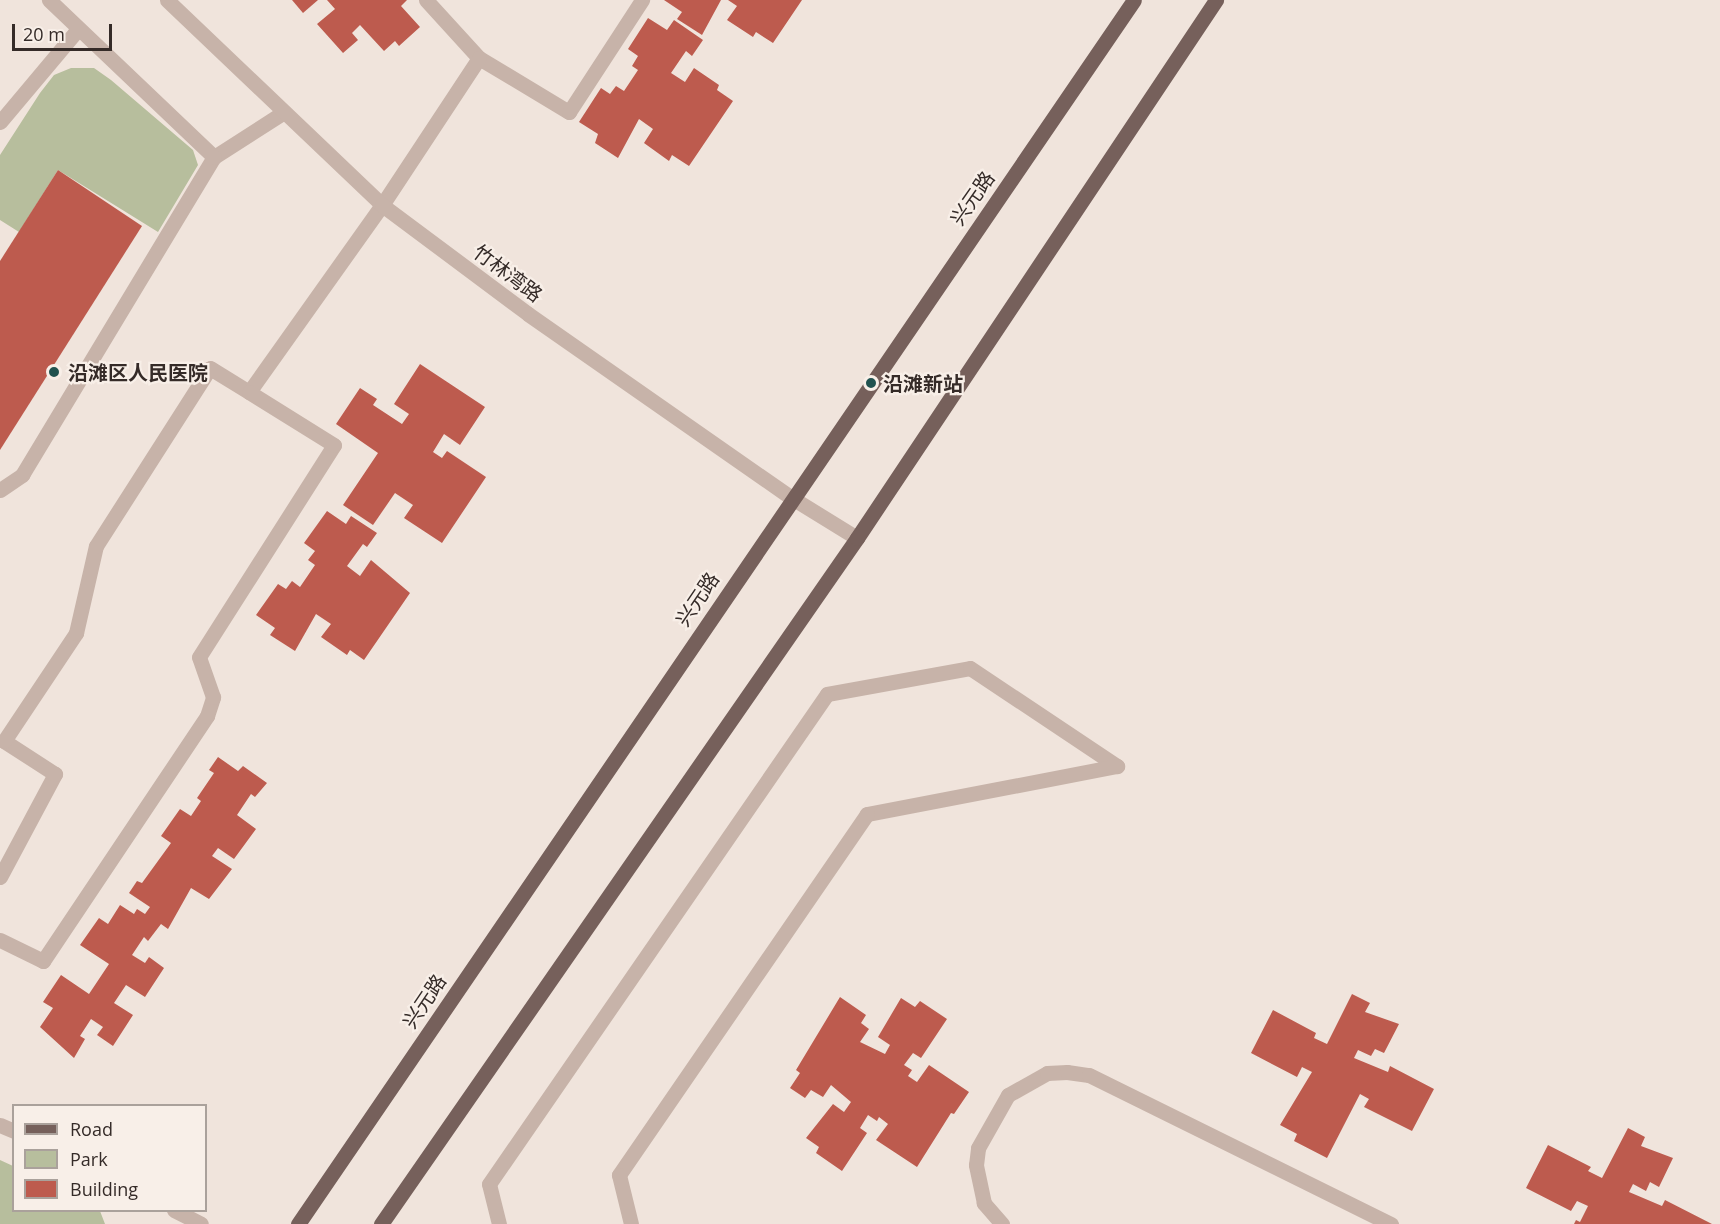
<!DOCTYPE html>
<meta charset="utf-8">
<style>
body{margin:0}
#map{position:relative;width:1720px;height:1224px;overflow:hidden;background:#f0e4dc;font-family:"Open Sans","Noto Sans SC",sans-serif}
div>[style]{position:absolute}
[style*='--x']{left:calc(var(--x)*1px);top:calc(var(--y)*1px);width:calc(var(--w)*1px);rotate:calc(var(--a)*1deg)}
.green>*{inset:0;background:#b7be9d}
.building>*{inset:0;background:#bd5b4e}
.lane>*{height:15px;margin:-7.5px;padding:0 7.5px;transform-origin:7.5px;border-radius:7.5px;background:#c7b3a9}
.street>*{height:15px;margin:-7.5px;padding:0 7.5px;transform-origin:7.5px;border-radius:7.5px;background:#c7b3a9}
.primary>*{height:15px;margin:-7.5px;padding:0 7.5px;transform-origin:7.5px;border-radius:7.5px;background:#76605b}
.dots>*{width:16px;height:16px;translate:-50% -50%;box-sizing:border-box;border:3px solid #f8efe8;border-radius:50%}
span{translate:-50% -50%;white-space:nowrap;text-align:center;line-height:1.15;-webkit-text-stroke:4.5px #f8efe8;paint-order:stroke}
.street-label{font-size:20px;color:#352b28}
.poi-label{font-size:20px;color:#352b28;font-weight:700}
.left{translate:0 -50%;text-align:left}
.legend{position:absolute;left:12px;top:1104px;width:195px;height:108px;box-sizing:border-box;background:#f8efe8;border:2px solid #aaa19b;margin:0;padding:8px 10px;list-style:none;font-size:18px;color:#352b28}
.legend li{display:flex;align-items:center;gap:12px;height:30px}
.legend b{width:30px;border:2px solid #aaa19b}
.scale{position:absolute;left:12px;top:24px;width:100px;height:27px;box-sizing:border-box;border:3px solid #352b28;border-top:0;padding-left:8px;font-size:18px;line-height:21px;white-space:nowrap;color:#352b28;-webkit-text-stroke:4px #f8efe8;paint-order:stroke}
</style>
<div id="map">
<div class="green">
<i style="clip-path:polygon(71px 68px,94px 68px,111px 80px,193px 150px,198px 165px,158px 232px,58px 170px,19px 232px,0 220px,0 155px,40px 93px,54px 75px)"></i>
<i style="clip-path:polygon(0 1160px,13px 1166px,14px 1210px,100px 1211px,105px 1224px,0 1224px)"></i>
</div>
<div class="building">
<i style="clip-path:polygon(292px 0,318px 0,303px 13px)"></i>
<i style="clip-path:polygon(327px 0,407px 0,401px 6px,420px 27px,399px 46px,395px 41px,384px 51px,360px 25px,352px 33px,358px 40px,343px 53px,317px 24px,335px 9px)"></i>
<i style="clip-path:polygon(664px 0,721px 0,702px 35px,677px 19px,682px 12px)"></i>
<i style="clip-path:polygon(728px 0,802px 0,773px 43px,756px 32px,753px 37px,727px 20px,737px 6px)"></i>
<i style="clip-path:polygon(648px 18px,667px 30px,674px 20px,703px 40px,692px 56px,686px 51px,671px 73px,685px 82px,694px 68px,719px 85px,717px 90px,733px 101px,689px 166px,672px 155px,669px 161px,644px 143px,653px 129px,639px 119px,618px 158px,595px 143px,598px 134px,579px 122px,601px 88px,610px 94px,616px 86px,624px 91px,638px 70px,632px 66px,638px 56px,628px 49px)"></i>
<i style="clip-path:polygon(58px 170px,142px 226px,0 450px,0 261px)"></i>
<i style="clip-path:polygon(420px 364px,485px 407px,460px 445px,444px 434px,433px 452px,442px 458px,447px 451px,486px 477px,442px 543px,404px 518px,413px 505px,395px 493px,373px 525px,343px 505px,378px 453px,336px 424px,360px 388px,377px 399px,373px 405px,402px 424px,409px 414px,394px 404px)"></i>
<i style="clip-path:polygon(327px 511px,346px 524px,351px 516px,377px 533px,367px 547px,363px 544px,347px 566px,360px 576px,371px 560px,410px 593px,364px 660px,350px 650px,347px 655px,321px 637px,331px 624px,316px 614px,295px 651px,270px 635px,275px 628px,256px 615px,278px 584px,286px 589px,292px 581px,300px 587px,315px 565px,308px 560px,315px 551px,304px 543px)"></i>
<i style="clip-path:polygon(218px 757px,238px 771px,243px 766px,267px 783px,255px 797px,251px 794px,237px 815px,256px 829px,234px 859px,218px 848px,212px 856px,232px 869px,209px 899px,191px 888px,168px 929px,161px 924px,148px 941px,144px 937px,132px 955px,145px 963px,149px 957px,164px 968px,145px 997px,126px 985px,114px 1003px,133px 1015px,113px 1046px,97px 1035px,103px 1027px,91px 1019px,80px 1036px,85px 1039px,74px 1058px,40px 1027px,53px 1008px,43px 1002px,61px 975px,89px 994px,109px 964px,80px 945px,99px 918px,108px 924px,120px 905px,134px 914px,137px 909px,145px 914px,150px 907px,129px 893px,137px 881px,142px 883px,171px 843px,161px 836px,180px 809px,191px 816px,201px 801px,197px 798px,214px 773px,209px 770px)"></i>
<i style="clip-path:polygon(1352px 994px,1370px 1003px,1365px 1012px,1399px 1024px,1384px 1053px,1375px 1049px,1371px 1056px,1358px 1050px,1354px 1058px,1388px 1072px,1390px 1066px,1434px 1089px,1412px 1131px,1364px 1107px,1369px 1099px,1360px 1094px,1327px 1158px,1294px 1141px,1297px 1134px,1280px 1125px,1312px 1072px,1302px 1067px,1297px 1077px,1251px 1053px,1273px 1010px,1316px 1033px,1314px 1038px,1327px 1044px)"></i>
<i style="clip-path:polygon(840px 997px,866px 1015px,861px 1023px,869px 1029px,860px 1042px,885px 1054px,890px 1045px,878px 1037px,901px 998px,915px 1007px,920px 1001px,947px 1019px,921px 1058px,913px 1053px,904px 1065px,912px 1070px,908px 1076px,917px 1082px,929px 1065px,969px 1092px,954px 1114px,951px 1113px,917px 1167px,876px 1140px,888px 1124px,879px 1117px,877px 1121px,868px 1115px,860px 1128px,867px 1133px,842px 1171px,816px 1153px,819px 1147px,806px 1138px,833px 1104px,844px 1112px,851px 1102px,831px 1085px,823px 1097px,811px 1090px,805px 1098px,790px 1088px,800px 1073px,796px 1070px)"></i>
<i style="clip-path:polygon(1628px 1128px,1645px 1137px,1641px 1146px,1673px 1158px,1659px 1187px,1650px 1182px,1646px 1191px,1633px 1184px,1629px 1192px,1662px 1206px,1665px 1200px,1712px 1224px,1574px 1224px,1576px 1220px,1580px 1222px,1588px 1206px,1577px 1201px,1571px 1211px,1526px 1188px,1548px 1145px,1591px 1167px,1588px 1171px,1602px 1178px)"></i>
</div>
<div class="lane">
<i style="--x:426;--y:0;--w:79;--a:47.6"></i>
<i style="--x:479;--y:58;--w:105;--a:31"></i>
<i style="--x:569;--y:112;--w:134;--a:-56.9"></i>
<i style="--x:0;--y:122;--w:121;--a:-50"></i>
<i style="--x:214;--y:157;--w:83;--a:-32.7"></i>
<i style="--x:0;--y:490;--w:27;--a:-34"></i>
<i style="--x:22;--y:475;--w:371;--a:-58.9"></i>
<i style="--x:214;--y:157;--w:228;--a:-136.4"></i>
<i style="--x:0;--y:877;--w:117;--a:-61.9"></i>
<i style="--x:55;--y:774;--w:61;--a:-147.1"></i>
<i style="--x:4;--y:741;--w:130;--a:-56.3"></i>
<i style="--x:76;--y:633;--w:89;--a:-77.1"></i>
<i style="--x:96;--y:546;--w:211;--a:-57.4"></i>
<i style="--x:210;--y:368;--w:46;--a:31.6"></i>
<i style="--x:249;--y:392;--w:229;--a:-54.6"></i>
<i style="--x:382;--y:205;--w:176;--a:-56.6"></i>
<i style="--x:0;--y:940;--w:48;--a:26"></i>
<i style="--x:43;--y:961;--w:295;--a:-56.2"></i>
<i style="--x:207;--y:716;--w:20;--a:-72"></i>
<i style="--x:213;--y:697;--w:42;--a:-109.3"></i>
<i style="--x:199;--y:657;--w:251;--a:-57.5"></i>
<i style="--x:334;--y:445;--w:100;--a:-148.1"></i>
<i style="--x:1002;--y:1224;--w:28;--a:-131"></i>
<i style="--x:984;--y:1203;--w:39;--a:-102"></i>
<i style="--x:976;--y:1165;--w:17;--a:-83"></i>
<i style="--x:978;--y:1148;--w:61;--a:-60.5"></i>
<i style="--x:1008;--y:1095;--w:45;--a:-29.4"></i>
<i style="--x:1047;--y:1073;--w:20;--a:-3"></i>
<i style="--x:1067;--y:1072;--w:22;--a:8"></i>
<i style="--x:1089;--y:1075;--w:337;--a:26.3"></i>
</div>
<div class="street">
<i style="--x:167;--y:0;--w:297;--a:43.6"></i>
<i style="--x:382;--y:205;--w:182;--a:36.7"></i>
<i style="--x:528;--y:314;--w:322;--a:34.9"></i>
<i style="--x:792;--y:498;--w:76;--a:31.6"></i>
<i style="--x:0;--y:1125;--w:15;--a:23"></i>
<i style="--x:174;--y:1210;--w:30;--a:27"></i>
<i style="--x:499;--y:1224;--w:41;--a:-104"></i>
<i style="--x:489;--y:1184;--w:595;--a:-55.4"></i>
<i style="--x:827;--y:694;--w:145;--a:-10.3"></i>
<i style="--x:970;--y:668;--w:177;--a:33.7"></i>
<i style="--x:1117;--y:766;--w:255;--a:169.1"></i>
<i style="--x:867;--y:814;--w:438;--a:124.5"></i>
<i style="--x:619;--y:1175;--w:50;--a:76.2"></i>
</div>
<div class="primary">
<i style="--x:298;--y:1224;--w:1482;--a:-55.67"></i>
<i style="--x:381;--y:1224;--w:835;--a:-55.24"></i>
<i style="--x:857;--y:538;--w:647;--a:-56.29"></i>
</div>
<div class="dots">
<i style="left:54px;top:372px;background:#215350"></i>
<i style="left:871px;top:383px;background:#215350"></i>
</div>
<div class="street-label">
<span style="left:972px;top:198px;rotate:-55deg">兴元路</span>
<span style="left:508px;top:273px;rotate:37deg">竹林湾路</span>
<span style="left:697px;top:599px;rotate:-56deg">兴元路</span>
<span style="left:424px;top:1001px;rotate:-56deg">兴元路</span>
</div>
<div class="poi-label">
<span class="left" style="left:68px;top:372px">沿滩区人民医院</span>
<span class="left" style="left:883px;top:383px">沿滩新站</span>
</div>
<ul class="legend">
<li><b style="height:8px;background:#76605b"></b>Road</li>
<li><b style="height:16px;background:#b7be9d"></b>Park</li>
<li><b style="height:16px;background:#bd5b4e"></b>Building</li>
</ul>
<div class="scale">20 m</div>
</div>
